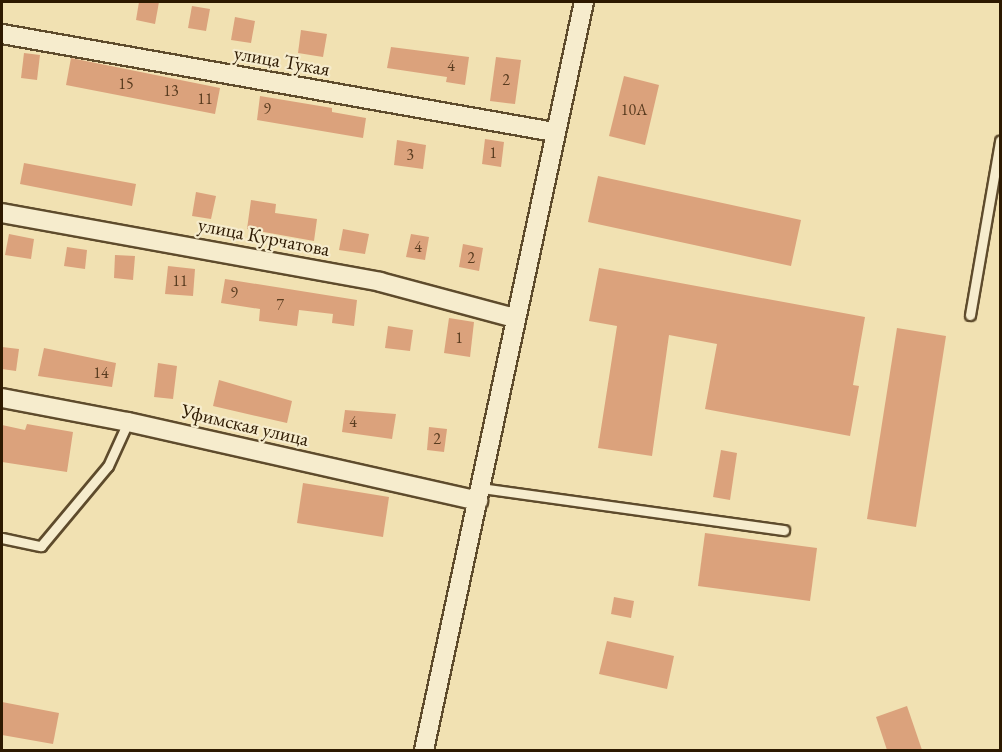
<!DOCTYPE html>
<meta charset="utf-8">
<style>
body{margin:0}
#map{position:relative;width:1002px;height:752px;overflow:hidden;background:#f1e1b2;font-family:"EB Garamond",serif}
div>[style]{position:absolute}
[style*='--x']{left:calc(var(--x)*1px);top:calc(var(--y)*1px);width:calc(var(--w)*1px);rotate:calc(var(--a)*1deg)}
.building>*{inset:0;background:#dba27c}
.roads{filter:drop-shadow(2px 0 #5e4b2c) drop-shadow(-2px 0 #5e4b2c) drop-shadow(0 2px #5e4b2c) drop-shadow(0 -2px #5e4b2c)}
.lane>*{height:9px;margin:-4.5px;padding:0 4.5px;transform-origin:4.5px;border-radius:4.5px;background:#f6eccd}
.street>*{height:18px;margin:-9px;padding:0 9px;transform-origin:9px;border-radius:9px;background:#f6eccd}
span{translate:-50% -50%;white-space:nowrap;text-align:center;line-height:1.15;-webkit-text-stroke:4.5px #f6eccd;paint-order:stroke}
.number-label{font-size:16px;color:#583b1f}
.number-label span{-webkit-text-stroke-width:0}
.street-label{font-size:20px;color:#2d1900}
.frame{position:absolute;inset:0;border:3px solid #2d1900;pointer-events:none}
</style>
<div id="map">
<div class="building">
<i style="clip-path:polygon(139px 2px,159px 2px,155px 24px,136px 20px)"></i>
<i style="clip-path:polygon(192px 6px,210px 9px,206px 31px,188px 28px)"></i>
<i style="clip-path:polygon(235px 17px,255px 21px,251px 43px,231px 40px)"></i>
<i style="clip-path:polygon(301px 30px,327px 34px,323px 57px,298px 53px)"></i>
<i style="clip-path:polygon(391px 47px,469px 57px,465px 85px,446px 82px,447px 77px,387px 68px)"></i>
<i style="clip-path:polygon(24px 53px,40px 55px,37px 80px,21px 78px)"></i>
<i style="clip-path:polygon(496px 57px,521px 60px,515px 104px,490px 101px)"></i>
<i style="clip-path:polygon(71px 58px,220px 88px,215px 114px,66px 85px)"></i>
<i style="clip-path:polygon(624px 76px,659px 85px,645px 145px,609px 136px)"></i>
<i style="clip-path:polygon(260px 96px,332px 108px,332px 112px,366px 118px,363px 138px,257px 120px)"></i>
<i style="clip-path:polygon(485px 139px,504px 142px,501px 167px,482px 164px)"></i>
<i style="clip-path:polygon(397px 140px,426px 145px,423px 169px,394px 165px)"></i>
<i style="clip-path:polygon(24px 163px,136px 184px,132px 206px,20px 184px)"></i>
<i style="clip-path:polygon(598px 176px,801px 220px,791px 266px,588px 222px)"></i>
<i style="clip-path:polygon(196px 192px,216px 196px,211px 219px,192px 216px)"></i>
<i style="clip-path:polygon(251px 200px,276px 204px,275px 213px,317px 219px,314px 241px,247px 229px)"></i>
<i style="clip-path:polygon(343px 229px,369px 234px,365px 254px,339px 250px)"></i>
<i style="clip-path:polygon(9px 234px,34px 239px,31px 259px,5px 255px)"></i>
<i style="clip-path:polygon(411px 234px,429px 237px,425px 260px,406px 257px)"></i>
<i style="clip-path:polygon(463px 244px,483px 248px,479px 271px,459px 267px)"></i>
<i style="clip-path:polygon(67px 247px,87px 250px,85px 269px,64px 266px)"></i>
<i style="clip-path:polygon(115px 255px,135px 256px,133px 280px,114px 278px)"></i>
<i style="clip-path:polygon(168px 266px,195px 269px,193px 296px,165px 294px)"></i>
<i style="clip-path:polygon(599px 268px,865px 317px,853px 385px,859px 386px,850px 436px,705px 409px,717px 344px,669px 335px,652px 456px,598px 448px,617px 326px,589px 321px)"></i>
<i style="clip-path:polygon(225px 279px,357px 300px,354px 326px,332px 323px,333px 314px,299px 310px,297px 326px,259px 321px,260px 309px,221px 303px)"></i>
<i style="clip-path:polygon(449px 318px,474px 322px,470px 357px,444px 353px)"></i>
<i style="clip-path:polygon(388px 326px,413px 330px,410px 351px,385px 348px)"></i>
<i style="clip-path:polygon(897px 328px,946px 336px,916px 527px,867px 519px)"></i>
<i style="clip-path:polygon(2px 347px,19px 349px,16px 371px,2px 369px)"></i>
<i style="clip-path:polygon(44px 348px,116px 363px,112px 387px,38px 376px)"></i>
<i style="clip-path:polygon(158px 363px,177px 366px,173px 399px,154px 397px)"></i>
<i style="clip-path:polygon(219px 380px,292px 401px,287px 423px,213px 406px)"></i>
<i style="clip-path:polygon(345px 410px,396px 414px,392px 439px,342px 432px)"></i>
<i style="clip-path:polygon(27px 424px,73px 432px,67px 472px,2px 462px,2px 425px,25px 430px)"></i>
<i style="clip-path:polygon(429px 427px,447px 429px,444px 452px,427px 450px)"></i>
<i style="clip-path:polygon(721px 450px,737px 453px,730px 500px,713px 497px)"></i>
<i style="clip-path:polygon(303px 483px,389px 497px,383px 537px,297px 523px)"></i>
<i style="clip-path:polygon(705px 533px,817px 548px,810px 601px,698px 586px)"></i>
<i style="clip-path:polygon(614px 597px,634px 601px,631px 618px,611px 614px)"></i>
<i style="clip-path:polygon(607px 641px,674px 656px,667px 689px,599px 674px)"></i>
<i style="clip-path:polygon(2px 702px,59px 713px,53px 744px,2px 735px)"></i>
<i style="clip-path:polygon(907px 706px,922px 750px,887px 750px,876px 717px)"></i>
</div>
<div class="roads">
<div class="lane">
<i style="--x:970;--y:315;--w:177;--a:-80.2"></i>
<i style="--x:481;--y:488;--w:306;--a:7.9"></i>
<i style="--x:2;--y:538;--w:40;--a:12"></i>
<i style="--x:41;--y:546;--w:104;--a:-50.1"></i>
<i style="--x:108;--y:466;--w:48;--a:-65.6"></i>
</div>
<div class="street">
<i style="--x:2;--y:34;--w:561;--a:10.07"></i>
<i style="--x:2;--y:213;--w:384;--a:10.3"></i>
<i style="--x:380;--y:282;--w:139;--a:15"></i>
<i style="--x:2;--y:398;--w:128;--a:10.8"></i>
<i style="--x:128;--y:422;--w:359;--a:12.7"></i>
<i style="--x:424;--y:750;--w:765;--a:-77.93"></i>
</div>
</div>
<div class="number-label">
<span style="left:451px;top:66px">4</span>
<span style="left:506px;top:80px">2</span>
<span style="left:126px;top:84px">15</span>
<span style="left:171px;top:91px">13</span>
<span style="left:205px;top:99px">11</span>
<span style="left:267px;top:109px">9</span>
<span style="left:634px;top:110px">10А</span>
<span style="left:493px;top:153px">1</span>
<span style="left:410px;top:155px">3</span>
<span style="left:418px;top:247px">4</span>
<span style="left:471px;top:258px">2</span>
<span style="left:180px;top:281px">11</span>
<span style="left:234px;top:293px">9</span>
<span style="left:280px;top:305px">7</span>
<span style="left:459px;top:338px">1</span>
<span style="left:101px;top:373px">14</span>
<span style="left:353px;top:422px">4</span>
<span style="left:437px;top:439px">2</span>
</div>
<div class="street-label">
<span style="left:282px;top:61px;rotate:10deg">улица Тукая</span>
<span style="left:264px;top:237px;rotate:11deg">улица Курчатова</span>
<span style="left:245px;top:425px;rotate:13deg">Уфимская улица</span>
</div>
<div class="frame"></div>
</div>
